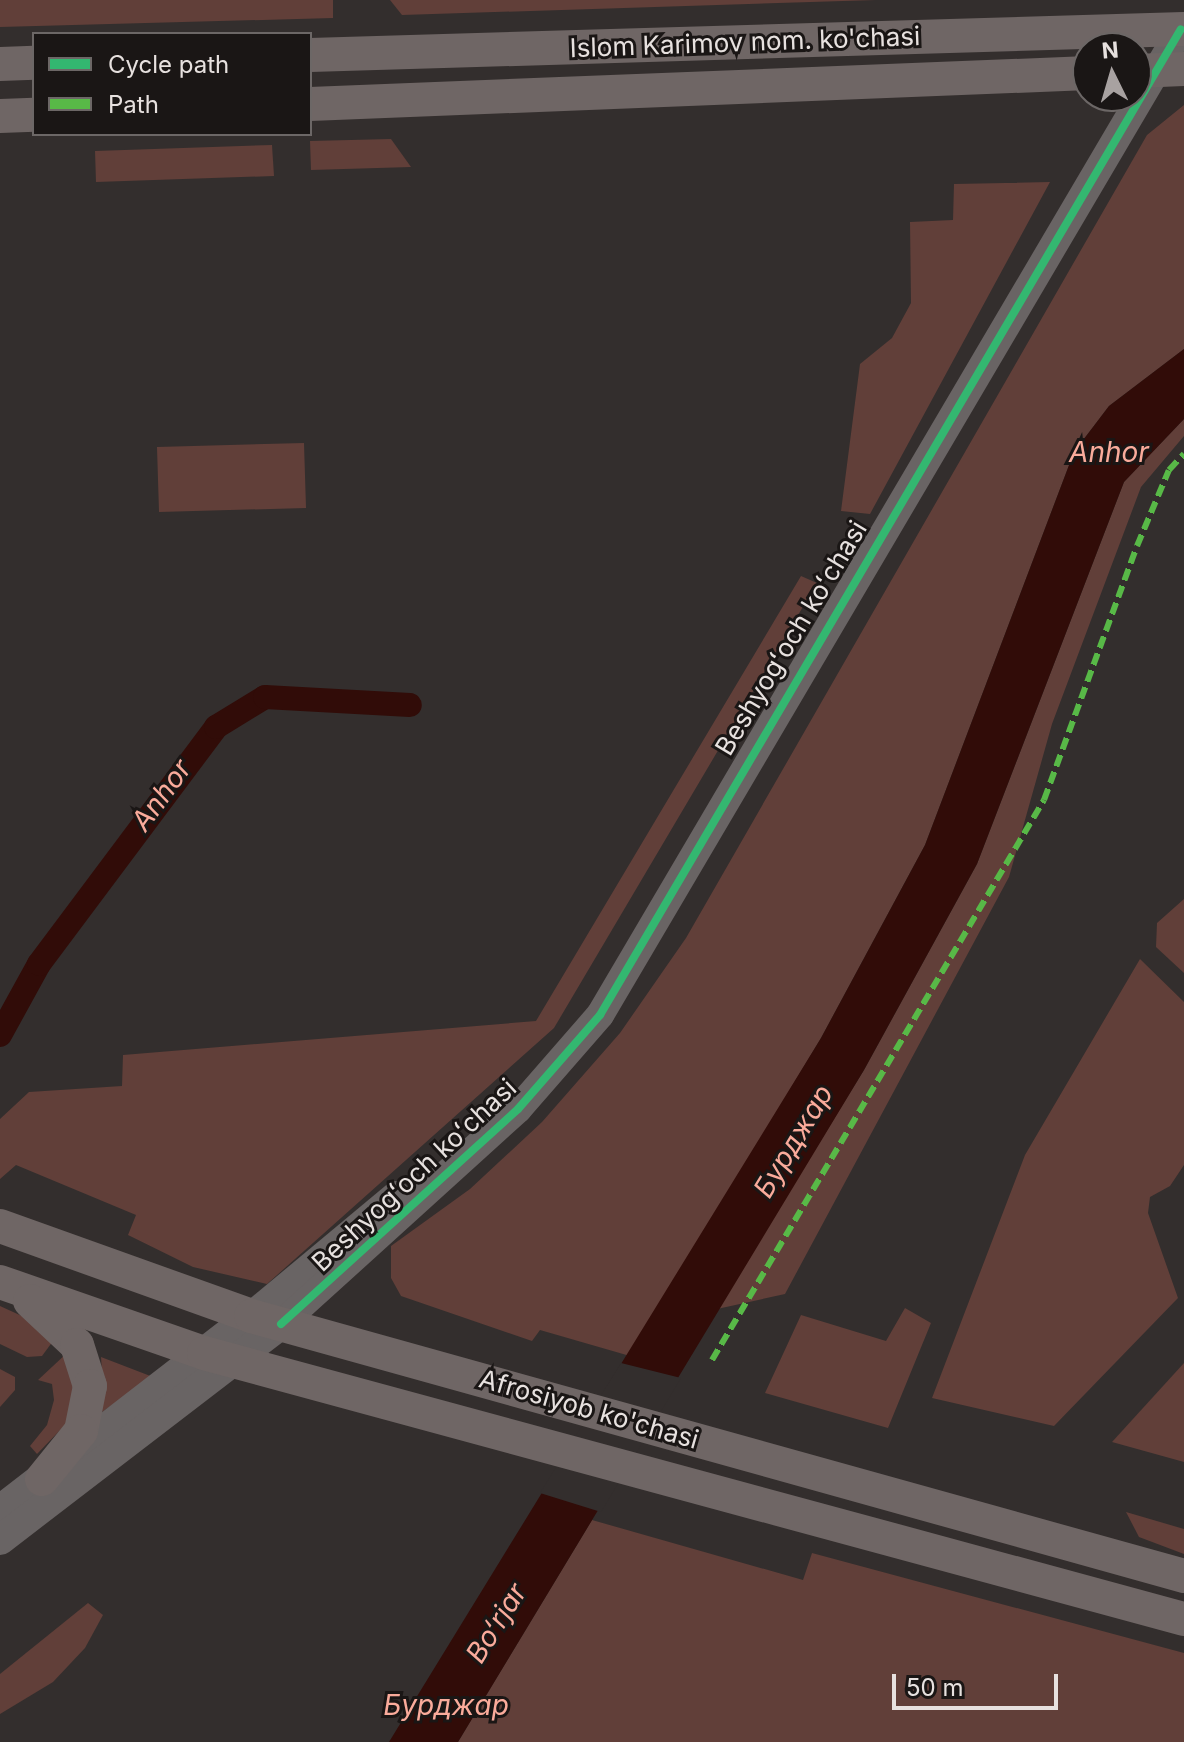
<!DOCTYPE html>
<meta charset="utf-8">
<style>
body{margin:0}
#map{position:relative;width:1184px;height:1742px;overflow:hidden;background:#332e2d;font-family:Inter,sans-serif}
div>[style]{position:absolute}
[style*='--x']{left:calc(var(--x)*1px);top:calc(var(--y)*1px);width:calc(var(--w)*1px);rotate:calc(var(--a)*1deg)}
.green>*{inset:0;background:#613f39}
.water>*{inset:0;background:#310c08}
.pier>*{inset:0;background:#332e2d}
.canal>*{height:24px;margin:-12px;padding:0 12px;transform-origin:12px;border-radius:12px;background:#310c08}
.tertiary>*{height:28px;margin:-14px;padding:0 14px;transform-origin:14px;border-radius:14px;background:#696464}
.secondary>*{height:30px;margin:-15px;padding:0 15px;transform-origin:15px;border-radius:15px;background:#696464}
.primary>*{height:34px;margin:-17px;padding:0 17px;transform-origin:17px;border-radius:17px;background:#6f6665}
.quiet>*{height:6px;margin-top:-3px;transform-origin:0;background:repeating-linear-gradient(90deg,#58b947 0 12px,transparent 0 18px)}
.cycleway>*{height:8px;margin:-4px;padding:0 4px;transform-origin:4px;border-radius:4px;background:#33b770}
span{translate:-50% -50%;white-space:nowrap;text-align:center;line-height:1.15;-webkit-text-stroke:6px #1a1615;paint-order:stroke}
.street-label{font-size:26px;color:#e7e1df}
.water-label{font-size:28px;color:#faab9b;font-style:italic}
.legend{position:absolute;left:32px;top:32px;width:280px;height:104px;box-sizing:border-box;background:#1a1615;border:2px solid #6c6766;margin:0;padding:10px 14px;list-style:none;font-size:24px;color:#e7e1df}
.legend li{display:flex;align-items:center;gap:16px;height:40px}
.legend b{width:40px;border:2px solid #6c6766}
.north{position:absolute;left:1072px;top:32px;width:80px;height:80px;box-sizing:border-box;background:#1a1615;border:2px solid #6c6766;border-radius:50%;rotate:355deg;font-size:22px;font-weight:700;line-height:32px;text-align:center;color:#e7e1df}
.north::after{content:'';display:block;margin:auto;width:28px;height:36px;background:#a8a2a1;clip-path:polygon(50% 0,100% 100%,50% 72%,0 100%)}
.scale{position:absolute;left:892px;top:1674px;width:166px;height:36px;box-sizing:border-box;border:4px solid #e7e1df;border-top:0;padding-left:10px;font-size:24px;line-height:28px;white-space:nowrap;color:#e7e1df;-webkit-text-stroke:6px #1a1615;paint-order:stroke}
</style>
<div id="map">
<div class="green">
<i style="clip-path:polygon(0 0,333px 0,333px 18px,0 27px)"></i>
<i style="clip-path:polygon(390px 0,876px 0,402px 15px)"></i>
<i style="clip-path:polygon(1184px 105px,1184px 349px,1109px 406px,1074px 452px,925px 845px,821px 1038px,630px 1356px,540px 1330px,532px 1341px,401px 1296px,391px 1278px,391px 1246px,470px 1189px,542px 1122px,620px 1033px,686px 938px,1147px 135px)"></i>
<i style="clip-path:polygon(391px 139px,411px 167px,311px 170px,310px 141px)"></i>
<i style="clip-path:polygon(272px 145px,274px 176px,96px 182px,95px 151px)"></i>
<i style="clip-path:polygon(1050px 182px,870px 514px,841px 511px,860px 364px,892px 338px,911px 303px,910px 222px,953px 220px,954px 184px)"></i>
<i style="clip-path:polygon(1184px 419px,1184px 436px,1141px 487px,1052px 724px,1009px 877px,785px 1294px,717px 1309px,864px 1070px,977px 864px,1124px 482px)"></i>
<i style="clip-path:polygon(304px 443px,306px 508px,159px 512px,157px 447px)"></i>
<i style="clip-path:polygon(801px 576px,817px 583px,554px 1028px,267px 1284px,193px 1267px,128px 1235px,136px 1215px,16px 1165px,0 1179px,0 1119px,29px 1092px,122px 1086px,123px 1055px,536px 1021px)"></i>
<i style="clip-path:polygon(1184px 899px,1184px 973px,1156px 947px,1157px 923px)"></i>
<i style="clip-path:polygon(1140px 959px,1184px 1002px,1184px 1165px,1170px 1186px,1150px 1197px,1148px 1213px,1178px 1298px,1054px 1426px,932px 1398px,1025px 1155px)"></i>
<i style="clip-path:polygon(0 1306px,59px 1333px,42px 1356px,27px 1357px,0 1344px)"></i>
<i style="clip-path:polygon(905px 1308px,931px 1323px,888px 1428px,765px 1393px,801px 1315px,886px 1341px)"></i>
<i style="clip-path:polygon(68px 1352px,74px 1393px,68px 1422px,37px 1454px,30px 1446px,47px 1425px,54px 1400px,52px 1384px,38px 1380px)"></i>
<i style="clip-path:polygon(101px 1357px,153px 1377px,99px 1414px,102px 1372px)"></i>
<i style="clip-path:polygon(1184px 1363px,1184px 1462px,1112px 1442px)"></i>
<i style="clip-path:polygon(0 1369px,15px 1377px,15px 1390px,0 1407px)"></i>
<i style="clip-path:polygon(1126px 1512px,1184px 1529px,1184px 1554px,1139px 1537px)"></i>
<i style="clip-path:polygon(592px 1520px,803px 1580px,812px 1553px,1184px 1653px,1184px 1742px,458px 1742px)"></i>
<i style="clip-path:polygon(88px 1603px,103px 1615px,85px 1648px,53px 1682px,0 1714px,0 1674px)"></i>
</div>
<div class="water">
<i style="clip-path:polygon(1184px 349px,1184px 419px,1124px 482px,977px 864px,864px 1070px,458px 1742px,389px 1742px,821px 1038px,925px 845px,1074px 452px,1109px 406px)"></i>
</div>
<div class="pier">
<i style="clip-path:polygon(621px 1363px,681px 1378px,601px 1512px,540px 1493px)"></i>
</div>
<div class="canal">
<i style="--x:0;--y:1035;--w:81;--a:-61.2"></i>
<i style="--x:39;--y:964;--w:296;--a:-53.2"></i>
<i style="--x:216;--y:727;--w:57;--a:-31.5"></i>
<i style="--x:265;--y:697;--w:145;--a:3.2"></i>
</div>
<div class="tertiary">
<i style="--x:251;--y:1316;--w:189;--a:-39.8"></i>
<i style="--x:281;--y:1324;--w:320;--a:-42.2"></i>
<i style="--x:518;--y:1109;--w:125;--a:-48.9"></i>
<i style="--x:600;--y:1015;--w:1144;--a:-59.49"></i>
</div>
<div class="secondary">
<i style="--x:0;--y:1510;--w:317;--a:-37.7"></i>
<i style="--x:0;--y:1540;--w:354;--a:-37.5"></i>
</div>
<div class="primary">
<i style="--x:310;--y:55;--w:874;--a:-1.7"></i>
<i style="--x:0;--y:64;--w:34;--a:-2"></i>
<i style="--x:1136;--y:71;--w:48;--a:-2.4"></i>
<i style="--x:310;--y:104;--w:779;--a:-2.28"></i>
<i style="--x:0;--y:116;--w:34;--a:-2"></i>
<i style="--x:0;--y:1226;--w:267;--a:19.7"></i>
<i style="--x:251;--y:1316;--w:969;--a:15.57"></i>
<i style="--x:0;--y:1282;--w:216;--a:19.2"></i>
<i style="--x:204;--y:1353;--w:1015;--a:15.19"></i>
<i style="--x:30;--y:1301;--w:64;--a:43.1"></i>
<i style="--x:77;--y:1345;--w:43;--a:72.4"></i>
<i style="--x:90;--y:1386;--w:46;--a:101.3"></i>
<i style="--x:81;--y:1431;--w:62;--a:129.1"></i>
</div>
<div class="quiet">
<i style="--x:712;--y:1360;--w:651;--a:-59.34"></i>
<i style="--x:1044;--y:800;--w:270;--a:-69.9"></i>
<i style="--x:1137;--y:546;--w:82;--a:-67.2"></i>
<i style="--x:1169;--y:470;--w:22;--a:-47"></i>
</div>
<div class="cycleway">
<i style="--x:281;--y:1324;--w:320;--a:-42.2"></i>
<i style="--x:518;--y:1109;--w:125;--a:-48.9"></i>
<i style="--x:600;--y:1015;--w:1144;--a:-59.49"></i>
</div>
<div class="street-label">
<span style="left:745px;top:42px;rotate:-2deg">Islom Karimov nom. ko'chasi</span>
<span style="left:791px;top:638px;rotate:-59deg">Beshyogʻoch koʻchasi</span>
<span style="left:414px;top:1175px;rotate:-43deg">Beshyogʻoch koʻchasi</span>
<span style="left:589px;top:1409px;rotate:16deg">Afrosiyob ko'chasi</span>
</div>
<div class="water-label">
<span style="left:1109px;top:452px">Anhor</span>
<span style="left:161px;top:795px;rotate:-54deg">Anhor</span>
<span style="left:793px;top:1141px;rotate:-59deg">Бурджар</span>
<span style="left:496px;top:1623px;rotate:-58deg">Bo‘rjar</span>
<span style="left:446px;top:1705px">Бурджар</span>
</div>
<ul class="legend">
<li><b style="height:10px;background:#33b770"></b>Cycle path</li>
<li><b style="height:10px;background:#58b947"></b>Path</li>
</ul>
<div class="north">N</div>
<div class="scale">50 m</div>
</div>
